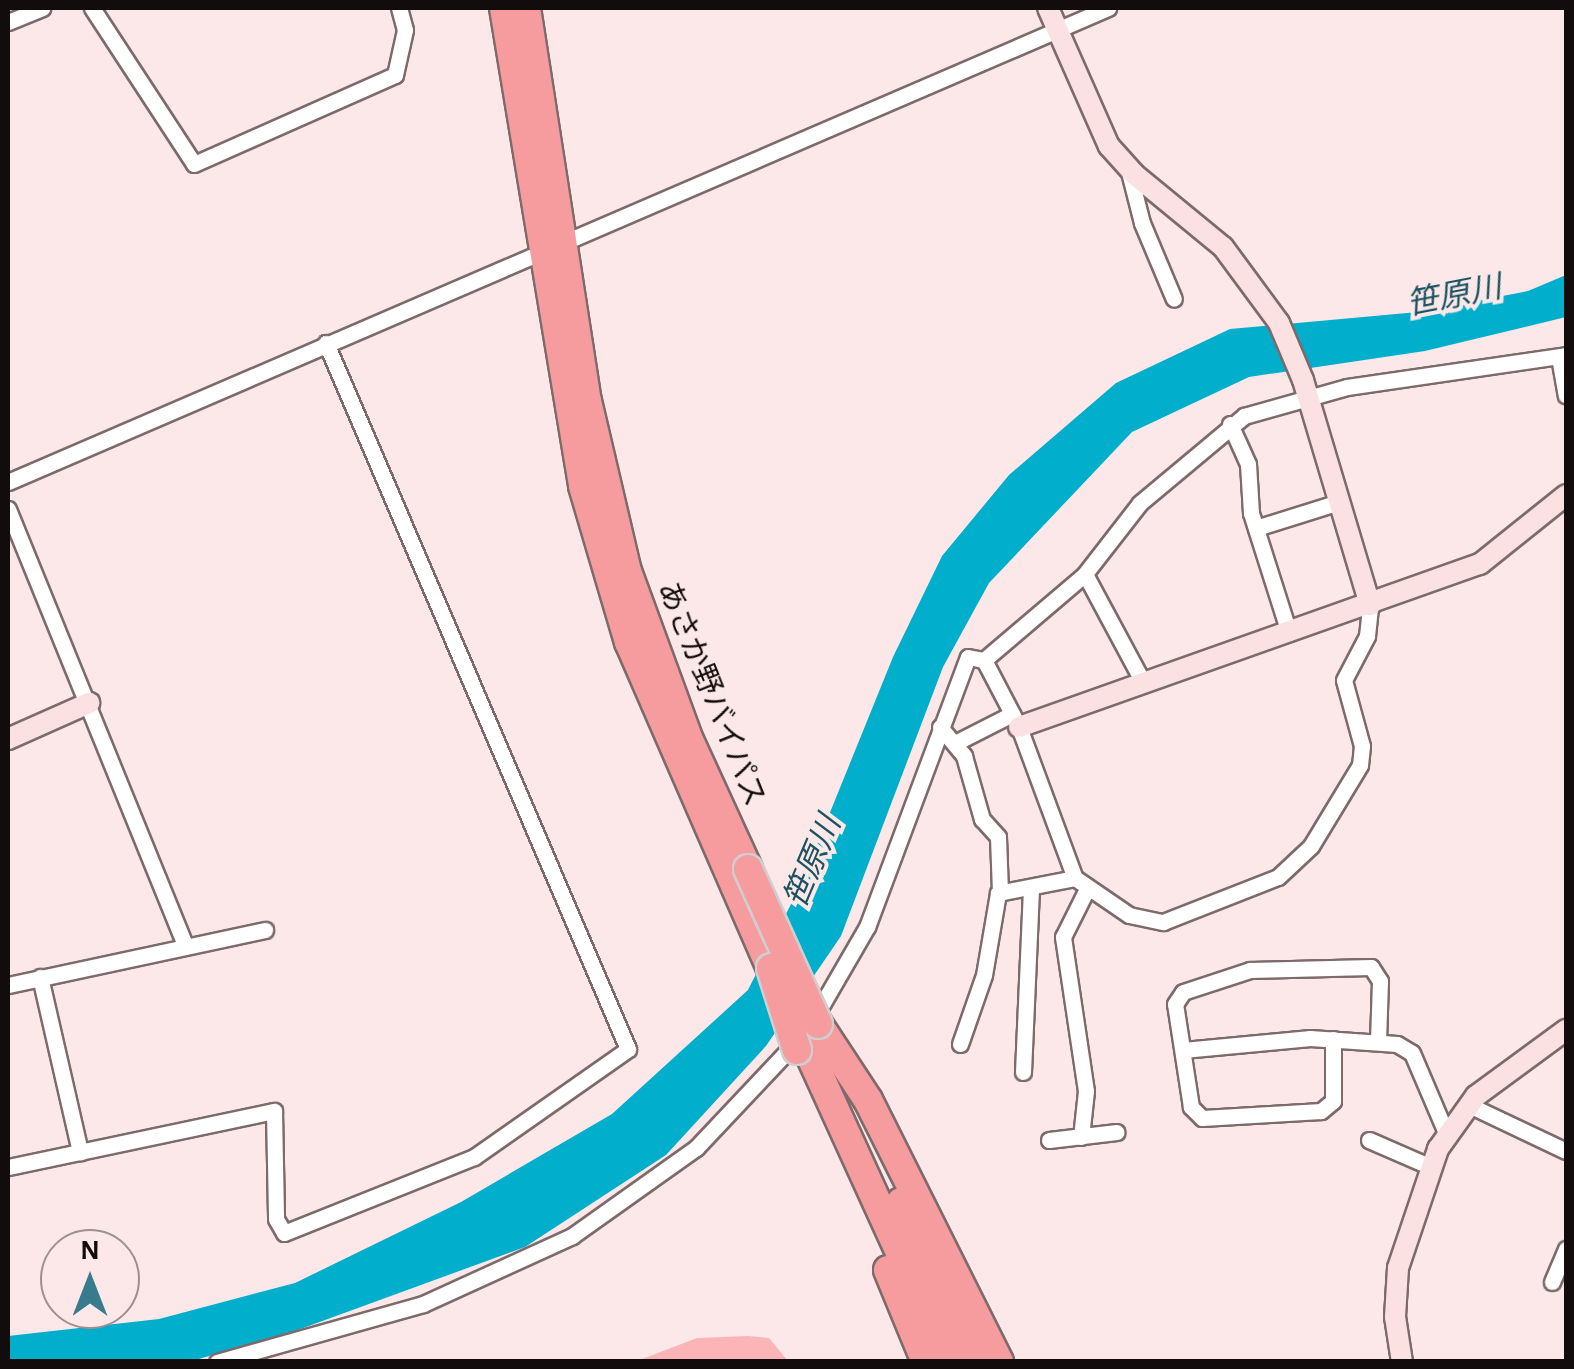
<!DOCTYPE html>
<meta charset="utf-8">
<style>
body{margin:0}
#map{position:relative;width:1574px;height:1369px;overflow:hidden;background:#fce8e8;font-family:"Alegreya Sans","Noto Sans JP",sans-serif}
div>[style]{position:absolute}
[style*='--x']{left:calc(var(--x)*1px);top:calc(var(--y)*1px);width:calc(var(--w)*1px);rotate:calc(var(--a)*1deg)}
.green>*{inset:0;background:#fbb5b7}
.water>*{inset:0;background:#01afcd}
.roads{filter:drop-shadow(2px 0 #7d6b6b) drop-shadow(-2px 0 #7d6b6b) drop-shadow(0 2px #7d6b6b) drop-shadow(0 -2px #7d6b6b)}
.street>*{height:15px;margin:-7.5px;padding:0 7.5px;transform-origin:7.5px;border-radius:7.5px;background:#fff}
.secondary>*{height:20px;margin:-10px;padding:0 10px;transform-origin:10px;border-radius:10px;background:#fce1e2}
.highway>*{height:28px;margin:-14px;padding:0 14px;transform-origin:14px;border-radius:14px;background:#f69c9f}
.bridges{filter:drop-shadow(2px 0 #d0cece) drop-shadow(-2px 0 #d0cece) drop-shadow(0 2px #d0cece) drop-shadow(0 -2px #d0cece)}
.highway-bridge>*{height:28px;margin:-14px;padding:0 14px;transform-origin:14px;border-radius:14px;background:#f69c9f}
span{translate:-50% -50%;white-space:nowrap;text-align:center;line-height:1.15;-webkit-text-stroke:8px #fce8e8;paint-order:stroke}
.street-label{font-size:30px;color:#120c0c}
.water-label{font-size:32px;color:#1b5360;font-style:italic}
.frame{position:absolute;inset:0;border:10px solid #120c0c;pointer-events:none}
.north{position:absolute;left:40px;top:1229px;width:100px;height:100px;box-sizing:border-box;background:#fce8e8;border:2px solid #9e9090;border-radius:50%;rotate:0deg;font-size:28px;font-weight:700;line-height:40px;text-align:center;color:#120c0c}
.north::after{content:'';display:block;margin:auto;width:35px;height:45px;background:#387b8c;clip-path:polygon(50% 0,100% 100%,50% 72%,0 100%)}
</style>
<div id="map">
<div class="green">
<i style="clip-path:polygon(748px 1336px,769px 1338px,788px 1361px,637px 1361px,697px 1338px)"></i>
</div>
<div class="water">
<i style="clip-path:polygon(1566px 275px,1566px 317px,1425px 351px,1249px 377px,1132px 432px,989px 583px,943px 667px,841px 936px,766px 1046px,666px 1155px,525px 1247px,295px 1331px,192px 1361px,8px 1361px,8px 1336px,159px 1319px,295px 1283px,461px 1202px,612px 1114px,748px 990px,801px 884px,893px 657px,942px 556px,1009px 475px,1116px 383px,1230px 329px,1418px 312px,1528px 291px)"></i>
</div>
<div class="roads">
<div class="street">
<i style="--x:92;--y:8;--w:186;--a:56.8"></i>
<i style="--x:194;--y:164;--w:220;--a:-23.9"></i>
<i style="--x:395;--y:75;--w:46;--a:-77.5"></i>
<i style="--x:405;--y:30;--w:23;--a:-105"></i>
<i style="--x:8;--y:22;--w:37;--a:-22"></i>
<i style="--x:1128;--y:168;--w:57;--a:75.7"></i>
<i style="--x:1142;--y:223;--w:82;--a:67.2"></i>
<i style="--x:1559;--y:357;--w:39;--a:80"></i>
<i style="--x:1230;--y:424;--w:44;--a:65.8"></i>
<i style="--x:1248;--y:464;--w:49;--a:86.5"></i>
<i style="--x:1251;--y:513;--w:126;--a:72.4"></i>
<i style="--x:8;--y:482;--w:1198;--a:-23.31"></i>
<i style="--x:8;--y:509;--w:471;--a:67.9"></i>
<i style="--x:1256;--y:528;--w:87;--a:-17.4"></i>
<i style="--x:1085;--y:574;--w:125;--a:61.8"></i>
<i style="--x:984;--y:660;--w:131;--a:-40.4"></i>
<i style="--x:1084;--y:575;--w:91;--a:-52.1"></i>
<i style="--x:1140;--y:503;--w:136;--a:-39.9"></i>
<i style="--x:1244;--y:416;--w:107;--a:-15.7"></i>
<i style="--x:1347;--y:387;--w:221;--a:-8.3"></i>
<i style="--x:940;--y:727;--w:38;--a:50"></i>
<i style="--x:964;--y:756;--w:66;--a:74.1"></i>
<i style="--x:982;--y:819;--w:24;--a:48"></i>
<i style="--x:998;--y:837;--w:54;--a:87.9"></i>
<i style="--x:955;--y:743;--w:64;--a:-27"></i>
<i style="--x:40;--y:977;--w:180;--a:77.1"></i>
<i style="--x:8;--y:985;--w:263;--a:-12.1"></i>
<i style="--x:813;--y:1020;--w:108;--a:-59.9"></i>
<i style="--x:867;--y:927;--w:288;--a:-69.5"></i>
<i style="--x:968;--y:657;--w:16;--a:11"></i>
<i style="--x:984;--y:660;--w:76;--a:62.4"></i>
<i style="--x:1019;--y:727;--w:161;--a:69.7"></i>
<i style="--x:1075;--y:878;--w:65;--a:34.4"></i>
<i style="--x:1129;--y:915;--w:35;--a:12"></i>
<i style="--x:1163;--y:922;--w:123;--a:-21.4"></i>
<i style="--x:1278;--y:877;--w:45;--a:-43.2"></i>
<i style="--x:1311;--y:846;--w:95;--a:-58.8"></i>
<i style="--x:1360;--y:765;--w:19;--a:-84"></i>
<i style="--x:1362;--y:746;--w:68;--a:-105.3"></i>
<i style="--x:1344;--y:680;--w:50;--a:-62.4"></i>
<i style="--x:1367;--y:636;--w:31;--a:-84"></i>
<i style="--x:1333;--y:1039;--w:62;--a:90"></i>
<i style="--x:1333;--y:1101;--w:16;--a:140"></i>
<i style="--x:1321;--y:1111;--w:119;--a:176.6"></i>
<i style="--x:1202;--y:1118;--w:16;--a:-135"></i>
<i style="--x:1191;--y:1107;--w:104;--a:-98.8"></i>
<i style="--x:1175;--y:1004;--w:14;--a:-56"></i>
<i style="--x:1183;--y:992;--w:71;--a:-18.2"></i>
<i style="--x:1250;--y:970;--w:121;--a:-1.4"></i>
<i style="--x:1371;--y:967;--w:17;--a:57"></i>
<i style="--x:1380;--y:981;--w:60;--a:91.9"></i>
<i style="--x:960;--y:1044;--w:73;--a:-70.8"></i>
<i style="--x:984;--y:975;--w:83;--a:-80.3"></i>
<i style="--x:998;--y:893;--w:78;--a:-11"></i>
<i style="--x:1183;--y:1050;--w:128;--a:-5.4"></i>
<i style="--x:1310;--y:1038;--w:87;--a:3.9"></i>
<i style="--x:1397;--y:1044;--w:17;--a:31"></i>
<i style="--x:1412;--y:1053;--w:89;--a:66.9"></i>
<i style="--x:1023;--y:1072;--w:184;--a:-87.5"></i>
<i style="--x:1469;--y:1105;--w:107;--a:25.4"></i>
<i style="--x:1081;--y:1137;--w:46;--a:-83.8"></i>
<i style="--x:1086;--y:1091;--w:156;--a:-98.5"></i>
<i style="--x:1063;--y:937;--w:54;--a:-63.4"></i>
<i style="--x:1049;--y:1140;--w:68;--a:-6.7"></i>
<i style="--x:1369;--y:1140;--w:68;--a:23.5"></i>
<i style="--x:8;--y:1167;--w:272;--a:-11.9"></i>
<i style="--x:274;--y:1111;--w:108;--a:88.9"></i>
<i style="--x:276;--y:1219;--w:16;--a:60"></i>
<i style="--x:284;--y:1233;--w:205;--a:-21.8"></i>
<i style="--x:474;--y:1157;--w:188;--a:-35"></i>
<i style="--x:628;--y:1049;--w:768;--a:-113.16"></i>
<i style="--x:1552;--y:1282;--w:36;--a:-67"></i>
<i style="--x:217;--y:1362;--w:214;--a:-15.7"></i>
<i style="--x:423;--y:1304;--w:164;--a:-24.5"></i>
<i style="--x:572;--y:1236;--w:152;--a:-35.4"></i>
<i style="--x:696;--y:1148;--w:146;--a:-46.7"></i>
</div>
<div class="secondary">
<i style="--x:1048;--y:8;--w:151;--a:66.2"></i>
<i style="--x:1109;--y:146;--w:38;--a:48"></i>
<i style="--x:1134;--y:174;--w:115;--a:39.4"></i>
<i style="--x:1223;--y:247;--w:94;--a:53.6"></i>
<i style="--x:1279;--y:323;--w:62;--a:67.2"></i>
<i style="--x:1303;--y:380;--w:235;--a:73.4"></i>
<i style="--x:1019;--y:727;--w:489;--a:-19.5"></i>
<i style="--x:1480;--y:564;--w:110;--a:-38.7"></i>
<i style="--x:8;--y:739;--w:89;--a:-24"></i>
<i style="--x:1402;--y:1362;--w:46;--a:-98.8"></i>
<i style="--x:1395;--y:1317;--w:49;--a:-86.5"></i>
<i style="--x:1398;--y:1268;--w:126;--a:-71.4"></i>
<i style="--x:1438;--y:1149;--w:65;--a:-54.4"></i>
<i style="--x:1476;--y:1096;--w:112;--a:-36.3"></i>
</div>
<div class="highway">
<i style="--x:504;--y:8;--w:484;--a:80.6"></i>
<i style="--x:583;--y:486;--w:163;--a:73.6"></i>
<i style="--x:629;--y:642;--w:356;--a:66.5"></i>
<i style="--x:526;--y:8;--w:398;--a:81.2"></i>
<i style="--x:587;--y:401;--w:175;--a:76.8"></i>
<i style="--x:627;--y:571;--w:180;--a:69.9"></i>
<i style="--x:689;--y:740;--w:142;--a:65.4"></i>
<i style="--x:818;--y:1024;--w:91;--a:56.7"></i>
<i style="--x:868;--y:1100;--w:293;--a:63.4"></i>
<i style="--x:805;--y:1044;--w:349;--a:65.5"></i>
<i style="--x:901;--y:1202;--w:175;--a:66.1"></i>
<i style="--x:888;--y:1270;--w:100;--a:67.6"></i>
</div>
</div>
<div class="bridges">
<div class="highway-bridge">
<i style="--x:748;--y:869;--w:170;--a:65.7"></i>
<i style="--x:771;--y:968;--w:86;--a:72.4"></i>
</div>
</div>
<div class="street-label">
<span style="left:711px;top:694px;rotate:68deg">あさか野バイパス</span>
</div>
<div class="water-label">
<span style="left:1454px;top:296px;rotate:-11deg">笹原川</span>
<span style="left:813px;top:862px;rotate:-67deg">笹原川</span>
</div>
<div class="frame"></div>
<div class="north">N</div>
</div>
